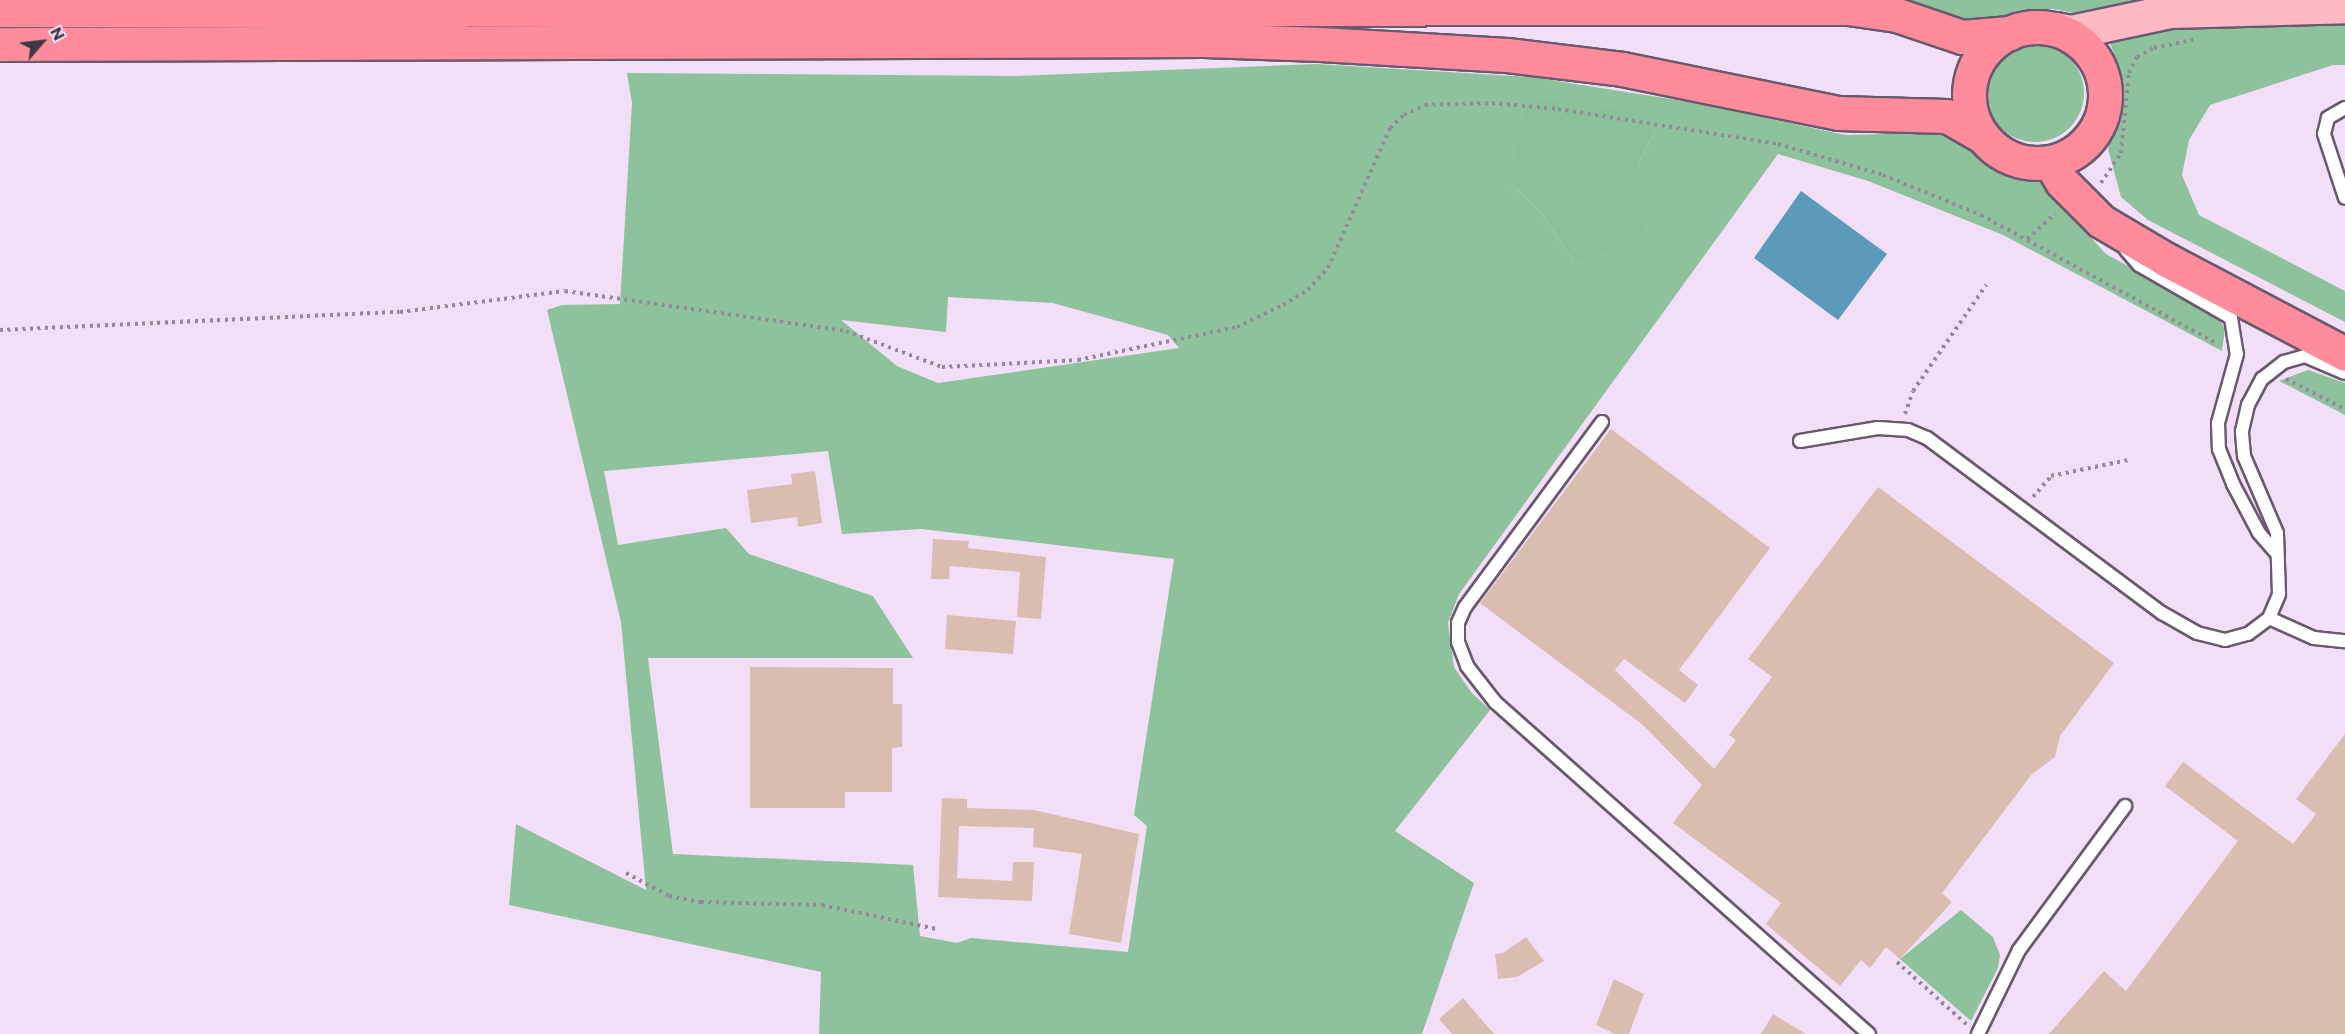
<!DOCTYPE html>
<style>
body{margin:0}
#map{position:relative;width:2345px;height:1034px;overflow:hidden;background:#f2dff7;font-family:Commissioner,sans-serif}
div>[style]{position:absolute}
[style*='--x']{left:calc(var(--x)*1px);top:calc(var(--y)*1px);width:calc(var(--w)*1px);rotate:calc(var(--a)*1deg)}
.green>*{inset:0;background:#8ec29c}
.round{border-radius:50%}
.forest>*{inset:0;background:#8bc19a}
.water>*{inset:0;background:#5b9ab8}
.building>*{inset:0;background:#dabdb1}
.path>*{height:4px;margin-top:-2px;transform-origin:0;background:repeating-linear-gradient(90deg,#958898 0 3px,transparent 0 7.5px)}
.roads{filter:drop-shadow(2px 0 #69596d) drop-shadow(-2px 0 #69596d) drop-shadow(0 2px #69596d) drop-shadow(0 -2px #69596d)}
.lane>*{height:12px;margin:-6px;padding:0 6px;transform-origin:6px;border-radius:6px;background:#fff}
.primary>*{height:33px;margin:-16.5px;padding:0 16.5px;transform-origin:16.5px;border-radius:16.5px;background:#febac4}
.highway>*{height:33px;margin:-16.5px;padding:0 16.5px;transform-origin:16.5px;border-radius:16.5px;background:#fe8c9d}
.highway>.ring{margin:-16.5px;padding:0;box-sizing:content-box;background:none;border:33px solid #fe8c9d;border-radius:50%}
span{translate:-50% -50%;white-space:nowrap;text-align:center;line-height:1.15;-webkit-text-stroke:6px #f2dff7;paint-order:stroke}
.north{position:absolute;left:12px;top:12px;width:60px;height:60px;-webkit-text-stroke:4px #f2dff7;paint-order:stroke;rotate:62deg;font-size:16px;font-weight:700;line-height:24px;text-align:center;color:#3f3841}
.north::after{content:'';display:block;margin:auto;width:21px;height:27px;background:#3f3841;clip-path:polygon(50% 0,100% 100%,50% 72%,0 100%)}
</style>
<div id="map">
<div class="green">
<i style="clip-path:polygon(1891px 0,2345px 0,2345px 65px,2333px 65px,2210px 105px,2189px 140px,2182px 175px,2199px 215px,2345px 291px,2345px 322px,2148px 220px,2121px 197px,2108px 149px,2117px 121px,2121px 82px,2115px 56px,2096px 8px,2074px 13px,2053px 9px,2020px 10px,1976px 24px)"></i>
<i class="round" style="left:1986px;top:44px;width:98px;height:98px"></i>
<i style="clip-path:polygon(evenodd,1316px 64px,1532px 77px,1702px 104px,1845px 135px,1952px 132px,2004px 173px,2039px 181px,2106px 254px,2215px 313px,2225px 329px,2222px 351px,2003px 235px,1868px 181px,1778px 154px,1459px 594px,1448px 623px,1454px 667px,1471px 692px,1490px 710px,1395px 831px,1474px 883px,1422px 1034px,819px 1034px,821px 972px,509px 905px,516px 824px,646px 890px,621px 622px,547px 310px,562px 305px,620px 304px,632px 103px,627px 73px,1015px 76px,1316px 64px,1654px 133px,1638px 164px,1573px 261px,1541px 212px,1511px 184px,1654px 133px,1316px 64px,948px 297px,1053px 303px,1168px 335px,1179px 348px,938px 383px,897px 366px,841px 320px,946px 332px,948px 297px,1316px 64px,828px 451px,842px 534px,921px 529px,1174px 559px,1134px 815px,1147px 826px,1128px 952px,971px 938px,957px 943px,920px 936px,913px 865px,673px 854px,648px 658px,913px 658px,873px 596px,749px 554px,726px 528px,618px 545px,604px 471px,828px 451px)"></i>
<i style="clip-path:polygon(2308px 370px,2345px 383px,2345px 415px,2279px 381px)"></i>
<i style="clip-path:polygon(1961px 910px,1993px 937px,2000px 955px,1998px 968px,1971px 1021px,1900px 959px)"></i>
</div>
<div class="forest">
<i style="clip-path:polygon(1526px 97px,1640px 113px,1654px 133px,1638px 164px,1658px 206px,1634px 244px,1573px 261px,1541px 212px,1511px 184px)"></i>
</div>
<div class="water">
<i style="clip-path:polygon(1801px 191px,1887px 254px,1838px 320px,1754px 258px)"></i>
</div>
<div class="building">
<i style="clip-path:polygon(1611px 429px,1770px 548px,1679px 670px,1698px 685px,1685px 703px,1624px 659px,1615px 670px,1714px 769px,1736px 740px,1729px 735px,1772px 677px,1748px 659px,1878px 487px,2114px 663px,2060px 736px,2055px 757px,2032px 774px,1942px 893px,1952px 902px,1900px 959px,1886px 947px,1870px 968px,1861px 960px,1840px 986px,1766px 924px,1781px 903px,1673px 823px,1702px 785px,1643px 725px,1480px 603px)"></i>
<i style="clip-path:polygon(815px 471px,822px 523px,798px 527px,797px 517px,751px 523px,747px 490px,792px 484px,791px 474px)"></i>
<i style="clip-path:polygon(933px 539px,969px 541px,968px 548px,1046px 557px,1041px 619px,1017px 617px,1020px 572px,950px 566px,949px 579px,931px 579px)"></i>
<i style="clip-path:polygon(947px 615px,1016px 621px,1013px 654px,945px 649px)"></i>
<i style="clip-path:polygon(750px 667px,893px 668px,893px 704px,902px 704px,902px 747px,892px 748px,892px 792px,845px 792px,845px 808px,750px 808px)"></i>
<i style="clip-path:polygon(2345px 734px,2345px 1034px,2049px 1034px,2104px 971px,2126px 991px,2238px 841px,2165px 786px,2183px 762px,2293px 844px,2316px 814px,2296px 799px)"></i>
<i style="clip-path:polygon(942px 798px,967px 799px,967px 808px,1034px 810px,1139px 834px,1121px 943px,1069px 934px,1082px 854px,1033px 847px,1034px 828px,959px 826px,957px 878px,1012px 881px,1013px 862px,1034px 862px,1032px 901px,938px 897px)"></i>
<i style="clip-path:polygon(1526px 937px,1544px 961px,1517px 977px,1498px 979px,1495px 954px,1503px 953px)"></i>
<i style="clip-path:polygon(1614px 979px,1644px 994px,1629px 1034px,1615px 1034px,1596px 1025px)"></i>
<i style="clip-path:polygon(1463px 998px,1494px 1034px,1452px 1034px,1439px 1019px)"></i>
<i style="clip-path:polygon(1773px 1014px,1806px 1034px,1761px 1034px)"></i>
</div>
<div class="path">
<i style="--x:2101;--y:183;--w:36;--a:-56"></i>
<i style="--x:2121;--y:153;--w:80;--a:-84.3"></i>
<i style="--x:2129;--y:73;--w:18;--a:-63"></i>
<i style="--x:2137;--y:57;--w:19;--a:-28"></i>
<i style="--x:2154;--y:48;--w:40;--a:-12"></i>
<i style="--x:2027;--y:239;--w:38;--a:-42"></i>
<i style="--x:0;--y:330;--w:400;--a:-2.6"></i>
<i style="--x:400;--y:312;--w:166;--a:-7.3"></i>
<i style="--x:565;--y:291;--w:284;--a:8.1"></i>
<i style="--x:846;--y:331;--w:103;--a:20.6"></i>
<i style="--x:942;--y:367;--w:136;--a:-2.9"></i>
<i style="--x:1078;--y:360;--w:162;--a:-11.7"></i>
<i style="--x:1237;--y:327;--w:51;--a:-25.6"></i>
<i style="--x:1283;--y:305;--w:29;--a:-31"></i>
<i style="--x:1308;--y:290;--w:30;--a:-48"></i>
<i style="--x:1328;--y:268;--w:153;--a:-66.1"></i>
<i style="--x:1390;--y:128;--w:19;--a:-43"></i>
<i style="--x:1404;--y:115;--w:23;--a:-25"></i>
<i style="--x:1425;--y:105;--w:67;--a:-1.7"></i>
<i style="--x:1492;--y:103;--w:66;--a:5.2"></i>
<i style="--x:1558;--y:109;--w:223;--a:9"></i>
<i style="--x:1778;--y:144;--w:109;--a:16.4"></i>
<i style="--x:1883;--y:175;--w:106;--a:22.2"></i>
<i style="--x:1981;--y:215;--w:270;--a:28.6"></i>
<i style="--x:2286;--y:379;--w:66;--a:27"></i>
<i style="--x:1905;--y:414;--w:24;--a:-71"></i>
<i style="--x:1913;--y:391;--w:129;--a:-55.4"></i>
<i style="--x:2033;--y:497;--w:28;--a:-49"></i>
<i style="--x:2051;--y:476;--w:79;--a:-11.7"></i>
<i style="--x:626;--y:873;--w:49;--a:28.1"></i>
<i style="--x:669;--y:896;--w:33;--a:11"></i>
<i style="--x:701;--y:902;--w:121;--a:1.4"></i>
<i style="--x:822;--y:905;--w:117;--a:11.8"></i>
<i style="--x:1897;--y:962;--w:93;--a:41.9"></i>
</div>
<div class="roads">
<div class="lane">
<i style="--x:2345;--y:108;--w:20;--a:150"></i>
<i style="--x:2328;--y:118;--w:16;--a:104"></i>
<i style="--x:2324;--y:134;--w:67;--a:71.8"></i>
<i style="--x:2126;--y:250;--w:20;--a:49"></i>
<i style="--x:2139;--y:265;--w:106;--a:29.9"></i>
<i style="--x:2231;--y:318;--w:36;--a:81"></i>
<i style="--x:2237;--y:354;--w:72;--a:105.4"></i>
<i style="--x:2218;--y:423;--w:26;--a:88"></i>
<i style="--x:2219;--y:449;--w:38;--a:68"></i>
<i style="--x:2233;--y:484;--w:55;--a:62"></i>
<i style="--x:2259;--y:533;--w:28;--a:49"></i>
<i style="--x:1602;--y:422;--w:230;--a:126.5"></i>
<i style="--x:1465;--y:607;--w:17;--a:114"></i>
<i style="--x:1458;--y:623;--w:19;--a:90"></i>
<i style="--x:1458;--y:642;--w:26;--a:69"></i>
<i style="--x:1467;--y:666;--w:46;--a:52.1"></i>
<i style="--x:1495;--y:702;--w:500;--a:41.6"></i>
<i style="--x:1800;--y:441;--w:79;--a:-9.5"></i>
<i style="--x:1878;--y:428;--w:30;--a:4"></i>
<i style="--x:1908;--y:430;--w:21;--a:23"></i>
<i style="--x:1927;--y:438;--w:293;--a:36.7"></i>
<i style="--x:2162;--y:613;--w:40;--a:29.7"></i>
<i style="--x:2197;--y:633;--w:29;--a:14"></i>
<i style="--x:2225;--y:640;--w:24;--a:-15"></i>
<i style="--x:2248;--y:634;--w:26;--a:-37"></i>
<i style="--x:2269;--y:618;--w:26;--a:-67"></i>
<i style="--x:2279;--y:594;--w:61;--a:-91.9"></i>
<i style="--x:2277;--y:533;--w:84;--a:-113.2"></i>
<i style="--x:2244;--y:456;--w:25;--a:-95"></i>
<i style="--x:2242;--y:431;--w:27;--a:-77"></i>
<i style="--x:2248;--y:405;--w:30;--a:-62"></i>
<i style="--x:2262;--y:379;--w:28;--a:-38"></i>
<i style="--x:2284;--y:362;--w:22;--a:-16"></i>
<i style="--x:2305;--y:356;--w:43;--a:23"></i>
<i style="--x:2269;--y:618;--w:49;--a:24"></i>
<i style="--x:2314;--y:638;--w:31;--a:6"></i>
<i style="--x:1978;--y:1034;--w:93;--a:-64"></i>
<i style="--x:2019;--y:950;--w:179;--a:-53.6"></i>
</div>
<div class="primary">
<i style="--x:2055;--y:29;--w:16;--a:11"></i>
<i style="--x:2071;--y:32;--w:102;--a:-11.9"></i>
<i style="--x:2171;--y:11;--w:174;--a:-1.6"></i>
</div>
<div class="highway">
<i style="--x:0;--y:10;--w:1848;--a:-0.06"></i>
<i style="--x:1848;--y:8;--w:49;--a:8.1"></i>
<i style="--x:1897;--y:15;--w:69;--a:18.7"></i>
<i style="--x:1962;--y:37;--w:48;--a:-4.8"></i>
<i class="ring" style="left:1969px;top:27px;width:103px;height:103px"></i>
<i style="--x:0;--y:44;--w:1204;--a:-0.19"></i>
<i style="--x:1204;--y:40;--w:116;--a:2"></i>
<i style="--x:1320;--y:44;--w:187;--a:3.4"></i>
<i style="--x:1507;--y:55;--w:116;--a:6.9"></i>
<i style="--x:1622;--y:69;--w:220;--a:11.5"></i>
<i style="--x:1838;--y:113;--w:109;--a:1.6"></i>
<i style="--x:1947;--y:116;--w:40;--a:29.7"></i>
<i style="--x:2050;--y:162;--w:23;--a:59"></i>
<i style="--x:2062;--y:182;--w:55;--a:45"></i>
<i style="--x:2101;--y:221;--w:77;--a:30.6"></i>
<i style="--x:2167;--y:260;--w:201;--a:27.8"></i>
</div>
</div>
<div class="north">N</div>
</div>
